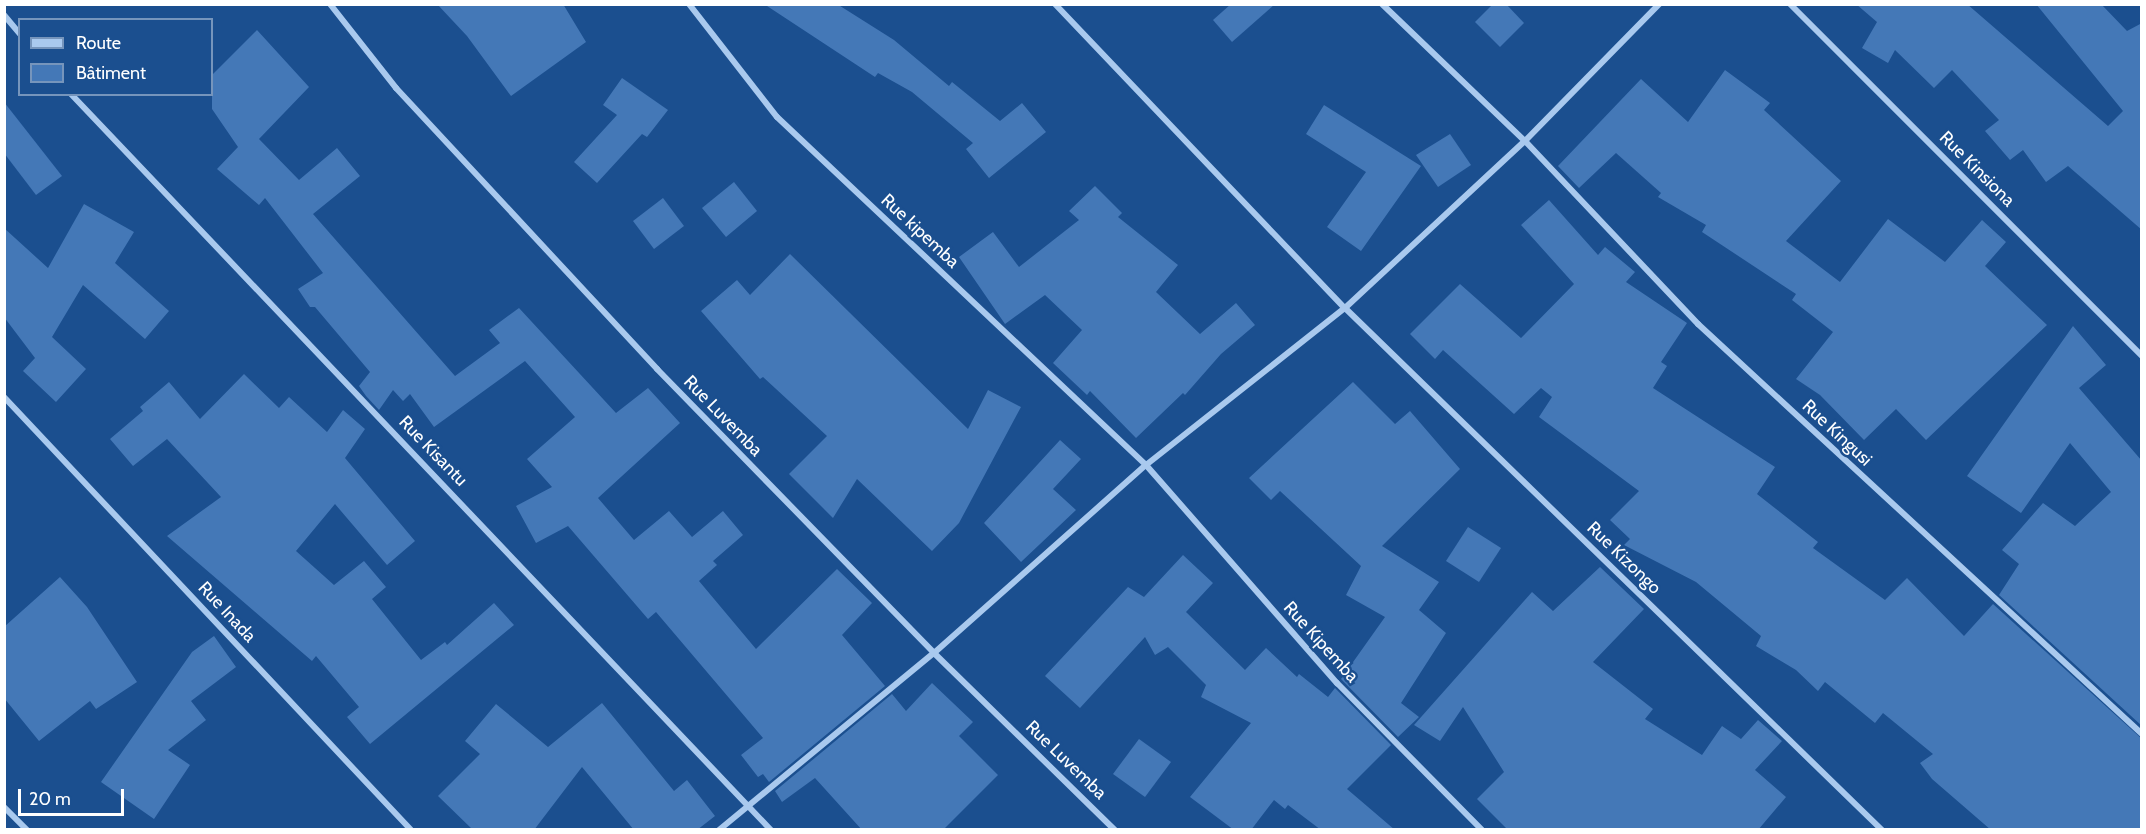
<!DOCTYPE html>
<meta charset="utf-8">
<style>
body{margin:0}
#map{position:relative;width:2146px;height:834px;overflow:hidden;background:#1b4f8f;font-family:Cabin,sans-serif}
div>[style]{position:absolute}
[style*='--x']{left:calc(var(--x)*1px);top:calc(var(--y)*1px);width:calc(var(--w)*1px);rotate:calc(var(--a)*1deg)}
.building>*{inset:0;background:#4478b7}
.minor>*{height:6px;margin:-3px;padding:0 3px;transform-origin:3px;border-radius:3px;background:#a9c9ee}
span{translate:-50% -50%;white-space:nowrap;text-align:center;line-height:1.15;-webkit-text-stroke:5px #1b4f8f;paint-order:stroke}
.street-label{font-size:18px;color:#fff}
.frame{position:absolute;inset:0;border:6px solid #fff;pointer-events:none}
.legend{position:absolute;left:18px;top:18px;width:195px;height:78px;box-sizing:border-box;background:#1b4f8f;border:2px solid #7695bc;margin:0;padding:8px 10px;list-style:none;font-size:18px;color:#fff}
.legend li{display:flex;align-items:center;gap:12px;height:30px}
.legend b{width:30px;border:2px solid #7695bc}
.scale{position:absolute;left:18px;top:789px;width:106px;height:27px;box-sizing:border-box;border:3px solid #fff;border-top:0;padding-left:8px;font-size:18px;line-height:21px;white-space:nowrap;color:#fff;-webkit-text-stroke:4px #1b4f8f;paint-order:stroke}
</style>
<div id="map">
<div class="building">
<i style="clip-path:polygon(437px 4px,563px 4px,586px 42px,511px 96px,467px 36px)"></i>
<i style="clip-path:polygon(764px 4px,837px 4px,894px 40px,949px 86px,952px 82px,1000px 121px,1022px 103px,1046px 132px,989px 178px,966px 149px,973px 143px,912px 92px,878px 73px,875px 77px)"></i>
<i style="clip-path:polygon(1231px 4px,1275px 4px,1232px 42px,1213px 20px)"></i>
<i style="clip-path:polygon(1493px 4px,1506px 4px,1524px 23px,1500px 47px,1475px 22px)"></i>
<i style="clip-path:polygon(1856px 4px,1967px 4px,2108px 126px,2123px 111px,2036px 4px,2101px 4px,2127px 31px,2142px 23px,2142px 230px,2068px 166px,2046px 182px,2023px 150px,2010px 160px,1985px 131px,1999px 120px,1952px 70px,1934px 88px,1895px 50px,1888px 63px,1862px 48px,1877px 22px)"></i>
<i style="clip-path:polygon(257px 30px,309px 87px,259px 139px,299px 180px,337px 148px,360px 176px,313px 214px,455px 376px,500px 343px,489px 330px,519px 308px,616px 413px,648px 388px,680px 423px,598px 498px,634px 540px,669px 511px,692px 537px,723px 511px,743px 535px,713px 561px,717px 565px,699px 581px,756px 649px,837px 569px,872px 603px,842px 635px,885px 686px,769px 782px,763px 774px,758px 777px,741px 755px,763px 738px,656px 612px,648px 619px,568px 526px,536px 543px,516px 506px,552px 487px,527px 459px,575px 417px,525px 361px,434px 427px,410px 394px,403px 401px,393px 390px,379px 410px,366px 396px,359px 386px,370px 372px,315px 307px,310px 307px,298px 289px,323px 273px,265px 198px,259px 205px,217px 169px,238px 147px,212px 109px,212px 75px)"></i>
<i style="clip-path:polygon(1725px 70px,1770px 103px,1764px 110px,1841px 181px,1786px 241px,1840px 282px,1888px 219px,1945px 262px,1982px 220px,2006px 242px,1985px 266px,2047px 325px,1926px 440px,1896px 409px,1864px 440px,1820px 395px,1796px 379px,1833px 332px,1792px 300px,1796px 294px,1702px 232px,1706px 225px,1658px 197px,1661px 193px,1616px 153px,1579px 188px,1558px 166px,1641px 79px,1688px 122px)"></i>
<i style="clip-path:polygon(622px 78px,668px 110px,647px 137px,642px 134px,597px 183px,574px 162px,617px 115px,603px 105px)"></i>
<i style="clip-path:polygon(4px 102px,62px 176px,36px 195px,4px 153px)"></i>
<i style="clip-path:polygon(1324px 105px,1421px 166px,1361px 251px,1327px 227px,1366px 172px,1306px 134px)"></i>
<i style="clip-path:polygon(1450px 134px,1471px 165px,1438px 187px,1416px 155px)"></i>
<i style="clip-path:polygon(734px 182px,757px 211px,726px 237px,702px 208px)"></i>
<i style="clip-path:polygon(1095px 186px,1122px 213px,1118px 217px,1178px 265px,1156px 292px,1200px 334px,1236px 303px,1255px 325px,1221px 354px,1185px 395px,1183px 393px,1136px 438px,1090px 391px,1087px 395px,1053px 363px,1082px 330px,1045px 295px,1005px 324px,959px 257px,993px 232px,1019px 267px,1079px 220px,1069px 211px)"></i>
<i style="clip-path:polygon(663px 198px,684px 226px,654px 249px,633px 221px)"></i>
<i style="clip-path:polygon(1549px 200px,1598px 255px,1605px 247px,1635px 272px,1626px 282px,1687px 323px,1661px 362px,1667px 366px,1653px 388px,1775px 467px,1757px 494px,1818px 542px,1813px 548px,1885px 600px,1907px 578px,1964px 636px,1993px 604px,2142px 739px,2142px 830px,1991px 830px,1932px 779px,1920px 763px,1933px 754px,1883px 713px,1875px 723px,1825px 682px,1818px 691px,1796px 670px,1756px 646px,1761px 636px,1696px 582px,1624px 545px,1630px 539px,1610px 520px,1639px 491px,1539px 417px,1552px 397px,1541px 388px,1514px 414px,1443px 350px,1435px 359px,1410px 334px,1460px 284px,1521px 338px,1574px 284px,1521px 225px)"></i>
<i style="clip-path:polygon(84px 204px,134px 232px,115px 263px,169px 311px,145px 339px,83px 285px,52px 337px,86px 369px,56px 402px,23px 371px,35px 358px,4px 317px,4px 228px,48px 268px)"></i>
<i style="clip-path:polygon(790px 254px,968px 429px,988px 390px,1021px 407px,959px 523px,932px 551px,857px 479px,833px 518px,789px 474px,827px 436px,763px 377px,760px 379px,701px 311px,737px 280px,750px 295px)"></i>
<i style="clip-path:polygon(2073px 326px,2106px 365px,2079px 388px,2142px 461px,2142px 726px,1999px 595px,2019px 564px,2002px 550px,2043px 503px,2075px 526px,2111px 492px,2070px 443px,2021px 513px,1967px 476px)"></i>
<i style="clip-path:polygon(244px 374px,279px 408px,289px 397px,327px 432px,343px 410px,365px 429px,345px 458px,415px 541px,387px 565px,335px 504px,296px 551px,334px 585px,364px 561px,386px 587px,372px 599px,421px 660px,445px 642px,447px 645px,494px 603px,514px 625px,370px 744px,347px 717px,359px 707px,316px 656px,312px 661px,167px 536px,221px 497px,167px 439px,133px 466px,110px 439px,143px 411px,140px 407px,169px 382px,200px 419px)"></i>
<i style="clip-path:polygon(1353px 382px,1395px 424px,1410px 411px,1460px 469px,1382px 546px,1439px 582px,1419px 610px,1446px 633px,1401px 703px,1419px 717px,1398px 737px,1341px 679px,1385px 617px,1346px 595px,1361px 566px,1280px 491px,1271px 500px,1249px 478px)"></i>
<i style="clip-path:polygon(1060px 440px,1081px 459px,1053px 489px,1076px 510px,1021px 562px,984px 523px)"></i>
<i style="clip-path:polygon(1468px 527px,1501px 548px,1479px 582px,1446px 561px)"></i>
<i style="clip-path:polygon(1183px 555px,1213px 583px,1186px 612px,1245px 670px,1266px 648px,1297px 677px,1299px 674px,1328px 697px,1335px 688px,1391px 745px,1347px 789px,1395px 830px,1321px 830px,1288px 805px,1285px 809px,1274px 800px,1251px 830px,1234px 830px,1190px 797px,1251px 723px,1201px 697px,1206px 685px,1168px 647px,1155px 655px,1145px 637px,1080px 708px,1045px 676px,1128px 587px,1144px 597px)"></i>
<i style="clip-path:polygon(1600px 567px,1644px 609px,1593px 662px,1653px 709px,1645px 719px,1702px 755px,1722px 726px,1741px 739px,1758px 720px,1782px 741px,1755px 770px,1786px 797px,1758px 830px,1508px 830px,1477px 799px,1504px 772px,1463px 707px,1440px 741px,1414px 725px,1532px 592px,1553px 611px)"></i>
<i style="clip-path:polygon(60px 577px,87px 607px,137px 682px,96px 709px,90px 701px,39px 741px,4px 698px,4px 627px)"></i>
<i style="clip-path:polygon(214px 636px,236px 667px,191px 701px,206px 720px,168px 750px,190px 765px,154px 819px,101px 782px,192px 652px)"></i>
<i style="clip-path:polygon(932px 683px,973px 722px,959px 736px,998px 775px,943px 830px,862px 830px,815px 778px,782px 802px,775px 791px,892px 694px,906px 711px)"></i>
<i style="clip-path:polygon(602px 703px,674px 791px,687px 780px,715px 816px,697px 830px,634px 830px,582px 767px,534px 830px,473px 830px,438px 796px,480px 754px,465px 741px,496px 704px,548px 747px)"></i>
<i style="clip-path:polygon(1139px 739px,1171px 762px,1145px 797px,1113px 774px)"></i>
</div>
<div class="minor">
<i style="--x:330;--y:4;--w:107;--a:51.8"></i>
<i style="--x:396;--y:88;--w:384;--a:47.1"></i>
<i style="--x:657;--y:369;--w:397;--a:45.7"></i>
<i style="--x:934;--y:653;--w:253;--a:44.4"></i>
<i style="--x:689;--y:4;--w:143;--a:52.1"></i>
<i style="--x:777;--y:117;--w:507;--a:43.32"></i>
<i style="--x:1146;--y:465;--w:290;--a:48.8"></i>
<i style="--x:1337;--y:683;--w:206;--a:45.4"></i>
<i style="--x:1055;--y:4;--w:420;--a:46.4"></i>
<i style="--x:1345;--y:308;--w:749;--a:44.19"></i>
<i style="--x:1382;--y:4;--w:198;--a:43.8"></i>
<i style="--x:1525;--y:141;--w:252;--a:46.6"></i>
<i style="--x:1698;--y:324;--w:604;--a:42.72"></i>
<i style="--x:1790;--y:4;--w:498;--a:45"></i>
<i style="--x:4;--y:15;--w:25;--a:50"></i>
<i style="--x:71;--y:94;--w:1016;--a:46.44"></i>
<i style="--x:4;--y:397;--w:594;--a:46.77"></i>
<i style="--x:4;--y:807;--w:33;--a:45"></i>
<i style="--x:719;--y:830;--w:278;--a:-39.5"></i>
<i style="--x:934;--y:653;--w:283;--a:-41.6"></i>
<i style="--x:1146;--y:465;--w:253;--a:-38.3"></i>
<i style="--x:1345;--y:308;--w:246;--a:-42.9"></i>
<i style="--x:1525;--y:141;--w:192;--a:-45.6"></i>
</div>
<div class="street-label">
<span style="left:1977px;top:169px;rotate:45deg">Rue Kinsiona</span>
<span style="left:920px;top:231px;rotate:43deg">Rue kipemba</span>
<span style="left:723px;top:416px;rotate:46deg">Rue Luvemba</span>
<span style="left:1837px;top:433px;rotate:43deg">Rue Kingusi</span>
<span style="left:433px;top:451px;rotate:46deg">Rue Kisantu</span>
<span style="left:1624px;top:558px;rotate:44deg">Rue Kizongo</span>
<span style="left:227px;top:612px;rotate:47deg">Rue Inada</span>
<span style="left:1321px;top:642px;rotate:48deg">Rue Kipemba</span>
<span style="left:1066px;top:760px;rotate:44deg">Rue Luvemba</span>
</div>
<div class="frame"></div>
<ul class="legend">
<li><b style="height:8px;background:#a9c9ee"></b>Route</li>
<li><b style="height:16px;background:#4478b7"></b>Bâtiment</li>
</ul>
<div class="scale">20 m</div>
</div>
